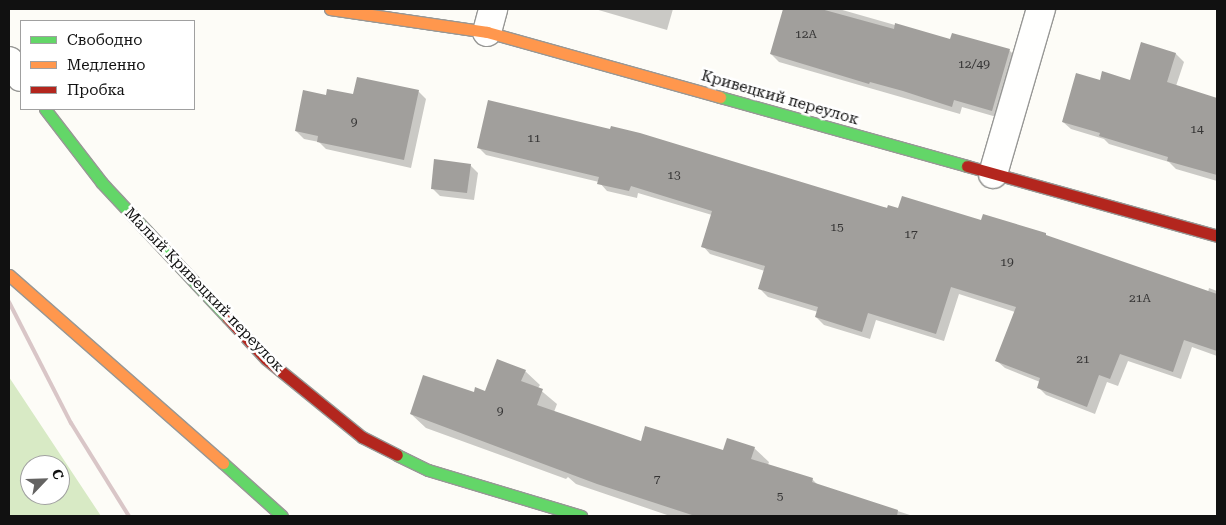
<!DOCTYPE html>
<meta charset="utf-8">
<style>
body{margin:0}
#map{position:relative;width:1226px;height:525px;overflow:hidden;background:#fdfcf7;font-family:"Roboto Serif",serif}
div>[style]{position:absolute}
[style*='--x']{left:calc(var(--x)*1px);top:calc(var(--y)*1px);width:calc(var(--w)*1px);rotate:calc(var(--a)*1deg)}
.forest>*{inset:0;background:#d8eac5}
.shadow>*{inset:0;background:#0003}
.building>*{inset:0;background:#a19f9c}
.roads{filter:drop-shadow(1px 0 #979795) drop-shadow(-1px 0 #979795) drop-shadow(0 1px #979795) drop-shadow(0 -1px #979795)}
.street>*{height:28px;margin:-14px;padding:0 14px;transform-origin:14px;border-radius:14px;background:#fffffe}
.fast>*{height:11px;margin:-5.5px;padding:0 5.5px;transform-origin:5.5px;border-radius:5.5px;background:#63d668}
.slow>*{height:11px;margin:-5.5px;padding:0 5.5px;transform-origin:5.5px;border-radius:5.5px;background:#ff974d}
.jam>*{height:11px;margin:-5.5px;padding:0 5.5px;transform-origin:5.5px;border-radius:5.5px;background:#b3261e}
.rail>*{height:4px;margin:-2px;padding:0 2px;transform-origin:2px;border-radius:2px;background:#d9c6c7}
span{translate:-50% -50%;white-space:nowrap;text-align:center;line-height:1.15;-webkit-text-stroke:5px #fff;paint-order:stroke}
.number-label{font-size:12px;color:#353434}
.number-label span{-webkit-text-stroke-width:0}
.street-label{font-size:15px;color:#111}
.frame{position:absolute;inset:0;border:10px solid #111;pointer-events:none}
.legend{position:absolute;left:20px;top:20px;width:175px;height:90px;box-sizing:border-box;background:#fff;border:1px solid #a0a0a0;margin:0;padding:6px 9px;list-style:none;font-size:15px;color:#111}
.legend li{display:flex;align-items:center;gap:10px;height:25px}
.legend b{width:25px;border:1px solid #a0a0a0}
.north{position:absolute;left:20px;top:455px;width:50px;height:50px;box-sizing:border-box;background:#fff;border:1px solid #a0a0a0;border-radius:50%;rotate:66deg;font-size:14px;font-weight:700;line-height:20px;text-align:center;color:#111}
.north::after{content:'';display:block;margin:auto;width:18px;height:22px;background:#646362;clip-path:polygon(50% 0,100% 100%,50% 72%,0 100%)}
</style>
<div id="map">
<div class="forest">
<i style="clip-path:polygon(evenodd,9px 377px,101px 516px,9px 516px,9px 377px,30px 465px,60px 465px,60px 495px,30px 495px,30px 465px)"></i>
</div>
<div class="shadow">
<i style="clip-path:polygon(595px 9px,673px 9px,667px 30px)"></i>
<i style="clip-path:polygon(784px 9px,839px 9px,951px 41px,1009px 50px,1017px 58px,1000px 118px,962px 107px,960px 114px,779px 62px,771px 54px)"></i>
<i style="clip-path:polygon(1142px 44px,1176px 54px,1184px 62px,1176px 86px,1217px 99px,1217px 181px,1176px 169px,1169px 162px,1109px 144px,1104px 139px,1071px 129px,1063px 122px,1101px 82px,1131px 81px)"></i>
<i style="clip-path:polygon(418px 91px,426px 99px,411px 168px,326px 149px,319px 142px,304px 139px,296px 131px,327px 96px)"></i>
<i style="clip-path:polygon(478px 147px,982px 222px,1048px 237px,1208px 292px,1209px 288px,1217px 291px,1217px 356px,1192px 347px,1181px 379px,1128px 361px,1118px 386px,1107px 382px,1095px 414px,1046px 395px,1038px 387px,1040px 382px,1005px 368px,997px 361px,1015px 312px,959px 294px,944px 341px,876px 320px,870px 339px,824px 325px,816px 317px,818px 312px,768px 297px,760px 289px,765px 271px,710px 254px,703px 246px,712px 215px,638px 193px,637px 198px,607px 191px,599px 182px,486px 155px)"></i>
<i style="clip-path:polygon(470px 165px,478px 173px,474px 200px,440px 196px,432px 188px)"></i>
<i style="clip-path:polygon(525px 371px,540px 385px,538px 388px,557px 404px,554px 412px,641px 442px,724px 451px,754px 448px,769px 462px,768px 465px,812px 479px,818px 485px,913px 516px,670px 516px,576px 484px,568px 477px,566px 479px,426px 428px,411px 414px,474px 394px,486px 393px)"></i>
</div>
<div class="building">
<i style="clip-path:polygon(783px 9px,821px 9px,894px 29px,895px 23px,950px 39px,952px 33px,1010px 49px,992px 111px,954px 100px,952px 107px,903px 91px,870px 82px,869px 84px,770px 54px)"></i>
<i style="clip-path:polygon(1141px 42px,1176px 53px,1167px 82px,1217px 98px,1217px 175px,1167px 161px,1168px 157px,1099px 136px,1100px 133px,1062px 122px,1076px 73px,1100px 80px,1102px 71px,1130px 80px)"></i>
<i style="clip-path:polygon(357px 77px,419px 90px,404px 160px,317px 142px,318px 136px,295px 131px,303px 90px,326px 95px,327px 89px,353px 94px)"></i>
<i style="clip-path:polygon(488px 100px,610px 129px,611px 126px,640px 133px,887px 208px,888px 205px,898px 208px,902px 196px,981px 220px,983px 214px,1046px 233px,1046px 235px,1217px 294px,1217px 351px,1184px 340px,1173px 372px,1120px 354px,1110px 379px,1099px 375px,1087px 407px,1037px 388px,1040px 378px,995px 361px,1016px 307px,951px 287px,936px 334px,868px 313px,862px 332px,815px 317px,818px 307px,758px 289px,765px 266px,701px 247px,712px 211px,631px 186px,629px 191px,597px 184px,599px 177px,477px 148px)"></i>
<i style="clip-path:polygon(434px 159px,471px 164px,467px 193px,431px 189px)"></i>
<i style="clip-path:polygon(497px 359px,526px 370px,521px 381px,543px 389px,537px 405px,641px 441px,645px 426px,723px 450px,727px 438px,755px 447px,751px 459px,813px 478px,812px 482px,898px 510px,897px 516px,695px 516px,597px 484px,410px 414px,423px 375px,474px 392px,475px 387px,485px 391px)"></i>
</div>
<div class="roads">
<div class="street">
<i style="--x:487;--y:32;--w:24;--a:-75"></i>
<i style="--x:9;--y:61;--w:20;--a:53"></i>
<i style="--x:993;--y:174;--w:172;--a:-73.8"></i>
</div>
<div class="fast">
<i style="--x:720;--y:97;--w:256;--a:15.6"></i>
<i style="--x:45;--y:109;--w:93;--a:52.4"></i>
<i style="--x:102;--y:183;--w:183;--a:47"></i>
<i style="--x:397;--y:455;--w:34;--a:26"></i>
<i style="--x:428;--y:470;--w:160;--a:16.7"></i>
<i style="--x:223;--y:463;--w:79;--a:41.9"></i>
</div>
<div class="slow">
<i style="--x:330;--y:9;--w:159;--a:8.3"></i>
<i style="--x:487;--y:32;--w:242;--a:15.6"></i>
<i style="--x:9;--y:275;--w:285;--a:41.3"></i>
</div>
<div class="jam">
<i style="--x:967;--y:166;--w:260;--a:15.6"></i>
<i style="--x:227;--y:317;--w:57;--a:47.1"></i>
<i style="--x:266;--y:359;--w:124;--a:39.1"></i>
<i style="--x:362;--y:437;--w:39;--a:27"></i>
</div>
</div>
<div class="rail">
<i style="--x:9;--y:302;--w:136;--a:62.9"></i>
<i style="--x:71;--y:423;--w:110;--a:58.1"></i>
</div>
<div class="number-label">
<span style="left:806px;top:35px">12А</span>
<span style="left:974px;top:65px">12/49</span>
<span style="left:354px;top:123px">9</span>
<span style="left:1197px;top:130px">14</span>
<span style="left:534px;top:139px">11</span>
<span style="left:674px;top:176px">13</span>
<span style="left:837px;top:228px">15</span>
<span style="left:911px;top:235px">17</span>
<span style="left:1007px;top:263px">19</span>
<span style="left:1140px;top:299px">21А</span>
<span style="left:1083px;top:360px">21</span>
<span style="left:500px;top:412px">9</span>
<span style="left:657px;top:480px">7</span>
<span style="left:780px;top:497px">5</span>
</div>
<div class="street-label">
<span style="left:780px;top:98px;rotate:16deg">Кривецкий переулок</span>
<span style="left:204px;top:290px;rotate:46deg">Малый Кривецкий переулок</span>
</div>
<div class="frame"></div>
<ul class="legend">
<li><b style="height:6px;background:#63d668"></b>Свободно</li>
<li><b style="height:6px;background:#ff974d"></b>Медленно</li>
<li><b style="height:6px;background:#b3261e"></b>Пробка</li>
</ul>
<div class="north">С</div>
</div>
